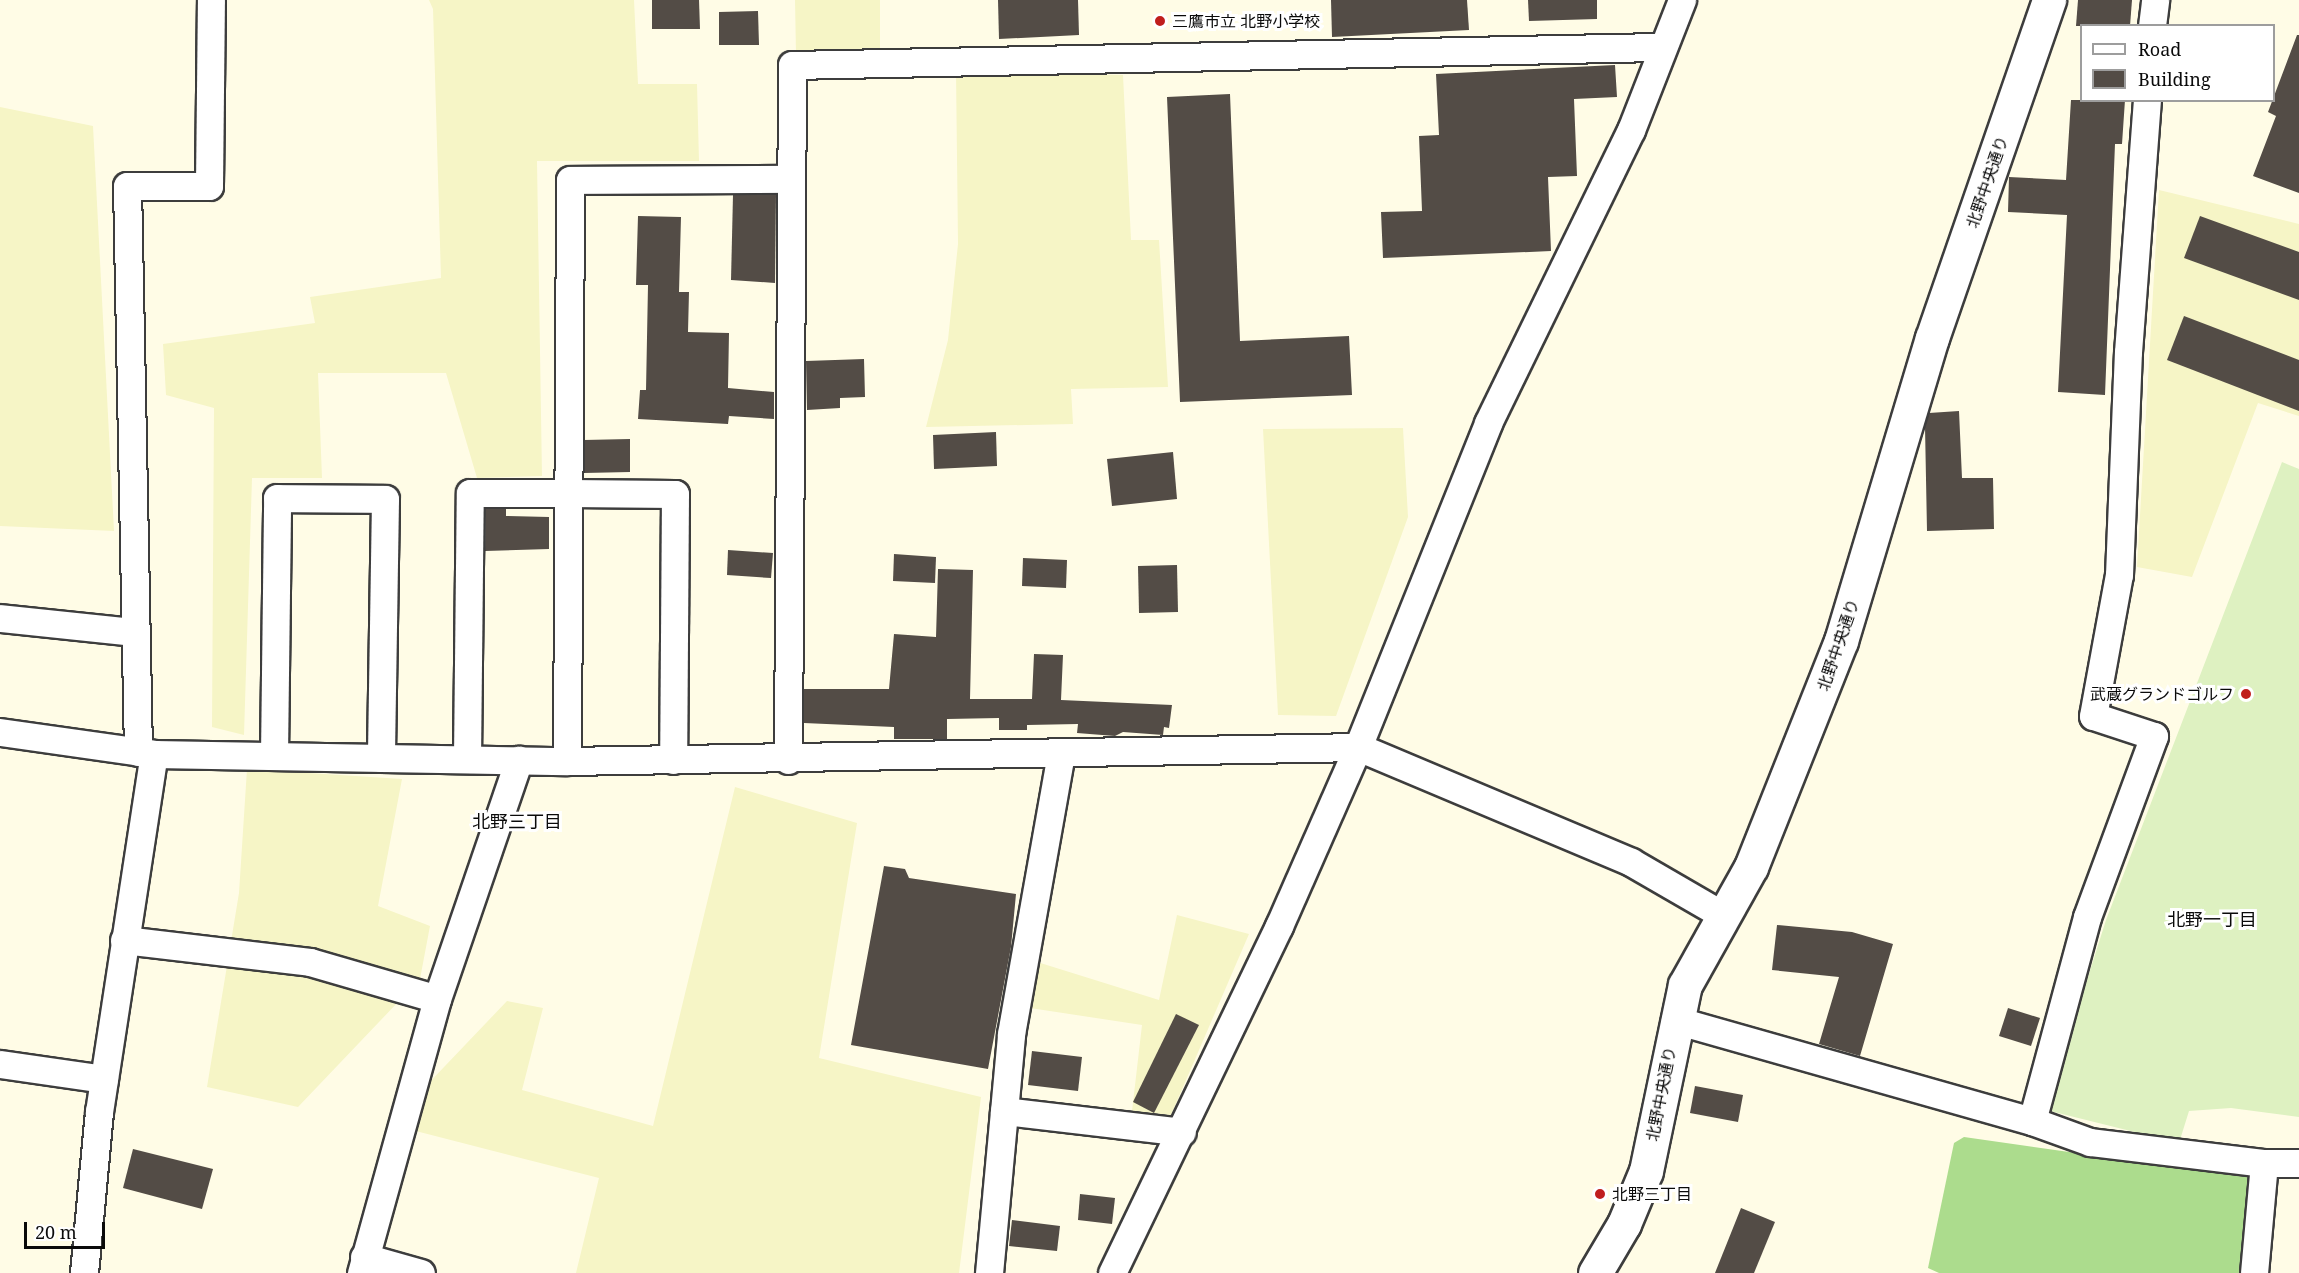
<!DOCTYPE html>
<meta charset="utf-8">
<style>
body{margin:0}
#map{position:relative;width:2299px;height:1273px;overflow:hidden;background:#fffce6;font-family:"Noto Serif","Noto Sans JP",serif}
div>[style]{position:absolute}
[style*='--x']{left:calc(var(--x)*1px);top:calc(var(--y)*1px);width:calc(var(--w)*1px);rotate:calc(var(--a)*1deg)}
.farmland>*{inset:0;background:#f6f5c6}
.forest>*{inset:0;background:#acdc8d}
.pitch>*{inset:0;background:#def1c1}
.building>*{inset:0;background:#534c46}
.roads{filter:drop-shadow(2px 0 #3d3d3d) drop-shadow(-2px 0 #3d3d3d) drop-shadow(0 2px #3d3d3d) drop-shadow(0 -2px #3d3d3d)}
.minor>*{height:27px;margin:-13.5px;padding:0 13.5px;transform-origin:13.5px;border-radius:13.5px;background:#fff}
.tertiary>*{height:33px;margin:-16.5px;padding:0 16.5px;transform-origin:16.5px;border-radius:16.5px;background:#fff}
.dots>*{width:16px;height:16px;translate:-50% -50%;box-sizing:border-box;border:3px solid #fff;border-radius:50%}
span{translate:-50% -50%;white-space:nowrap;text-align:center;line-height:1.15;-webkit-text-stroke:6px #fff;paint-order:stroke}
.poi-label{font-size:16px;color:#0a0a0a}
.left{translate:0 -50%;text-align:left}
.right{translate:-100% -50%;text-align:right}
.street-label{font-size:16px;color:#0a0a0a}
.neighbourhood-label{font-size:18px;color:#0a0a0a}
.legend{position:absolute;left:2080px;top:24px;width:195px;height:78px;box-sizing:border-box;background:#fff;border:2px solid #9d9d9d;margin:0;padding:8px 10px;list-style:none;font-size:18px;color:#0a0a0a}
.legend li{display:flex;align-items:center;gap:12px;height:30px}
.legend b{width:30px;border:2px solid #9d9d9d}
.scale{position:absolute;left:24px;top:1222px;width:81px;height:27px;box-sizing:border-box;border:3px solid #0a0a0a;border-top:0;padding-left:8px;font-size:18px;line-height:21px;white-space:nowrap;color:#0a0a0a;-webkit-text-stroke:4px #fff;paint-order:stroke}
</style>
<div id="map">
<div class="farmland">
<i style="clip-path:polygon(429px 0,634px 0,638px 84px,697px 84px,699px 161px,537px 161px,542px 476px,477px 478px,446px 373px,318px 373px,322px 478px,252px 478px,244px 735px,212px 727px,214px 408px,166px 395px,163px 344px,315px 323px,310px 297px,441px 278px,433px 9px)"></i>
<i style="clip-path:polygon(795px 0,880px 0,880px 52px,796px 54px)"></i>
<i style="clip-path:polygon(956px 72px,1123px 75px,1131px 240px,1159px 240px,1168px 387px,1071px 389px,1073px 424px,926px 427px,948px 340px,958px 244px)"></i>
<i style="clip-path:polygon(0 107px,93px 126px,114px 531px,0 526px)"></i>
<i style="clip-path:polygon(2159px 190px,2299px 224px,2299px 416px,2258px 403px,2192px 577px,2137px 567px)"></i>
<i style="clip-path:polygon(1403px 428px,1408px 517px,1336px 716px,1278px 715px,1263px 429px)"></i>
<i style="clip-path:polygon(247px 769px,402px 779px,378px 906px,430px 926px,420px 979px,298px 1107px,207px 1087px,239px 893px)"></i>
<i style="clip-path:polygon(735px 787px,857px 823px,819px 1058px,981px 1097px,959px 1273px,576px 1273px,599px 1178px,408px 1129px,424px 1088px,507px 1001px,543px 1008px,522px 1090px,653px 1126px)"></i>
<i style="clip-path:polygon(1177px 915px,1249px 934px,1171px 1115px,1132px 1111px,1142px 1025px,1030px 1008px,1034px 961px,1159px 1000px)"></i>
</div>
<div class="forest">
<i style="clip-path:polygon(1964px 1137px,2253px 1178px,2246px 1273px,1939px 1273px,1928px 1268px,1954px 1143px)"></i>
</div>
<div class="pitch">
<i style="clip-path:polygon(2282px 462px,2299px 469px,2299px 1117px,2231px 1108px,2189px 1111px,2179px 1143px,2046px 1110px,2106px 920px)"></i>
</div>
<div class="building">
<i style="clip-path:polygon(652px 0,699px 0,700px 29px,652px 29px)"></i>
<i style="clip-path:polygon(998px 0,1078px 0,1079px 35px,999px 39px)"></i>
<i style="clip-path:polygon(1331px 0,1467px 0,1469px 30px,1332px 37px)"></i>
<i style="clip-path:polygon(1528px 0,1597px 0,1597px 19px,1529px 21px)"></i>
<i style="clip-path:polygon(2078px 0,2132px 0,2130px 26px,2076px 26px)"></i>
<i style="clip-path:polygon(758px 11px,759px 45px,719px 45px,719px 12px)"></i>
<i style="clip-path:polygon(2297px 35px,2299px 35px,2299px 193px,2253px 176px,2276px 116px,2268px 112px)"></i>
<i style="clip-path:polygon(1615px 65px,1617px 97px,1574px 99px,1577px 176px,1548px 177px,1551px 251px,1383px 258px,1381px 212px,1422px 211px,1419px 136px,1439px 135px,1436px 74px)"></i>
<i style="clip-path:polygon(1230px 94px,1240px 341px,1349px 336px,1352px 395px,1180px 402px,1167px 97px)"></i>
<i style="clip-path:polygon(2071px 100px,2125px 100px,2122px 144px,2115px 144px,2105px 395px,2058px 392px,2067px 215px,2008px 212px,2009px 177px,2066px 180px)"></i>
<i style="clip-path:polygon(733px 195px,776px 195px,775px 283px,731px 280px)"></i>
<i style="clip-path:polygon(638px 216px,681px 217px,679px 292px,689px 292px,688px 332px,729px 333px,728px 388px,774px 392px,774px 419px,729px 416px,728px 424px,638px 419px,640px 390px,646px 390px,648px 285px,636px 285px)"></i>
<i style="clip-path:polygon(2200px 216px,2299px 252px,2299px 300px,2184px 258px)"></i>
<i style="clip-path:polygon(2184px 316px,2299px 360px,2299px 411px,2167px 360px)"></i>
<i style="clip-path:polygon(864px 359px,865px 397px,840px 398px,840px 408px,807px 410px,806px 361px)"></i>
<i style="clip-path:polygon(1959px 411px,1962px 478px,1993px 478px,1994px 529px,1927px 531px,1925px 427px,1929px 413px)"></i>
<i style="clip-path:polygon(996px 432px,997px 466px,934px 469px,933px 435px)"></i>
<i style="clip-path:polygon(630px 439px,630px 472px,584px 473px,584px 440px)"></i>
<i style="clip-path:polygon(1173px 452px,1177px 499px,1112px 506px,1107px 459px)"></i>
<i style="clip-path:polygon(486px 509px,506px 509px,506px 516px,549px 517px,549px 549px,485px 551px)"></i>
<i style="clip-path:polygon(728px 550px,773px 553px,771px 578px,727px 575px)"></i>
<i style="clip-path:polygon(894px 554px,936px 557px,935px 583px,893px 581px)"></i>
<i style="clip-path:polygon(1023px 558px,1067px 560px,1066px 588px,1022px 586px)"></i>
<i style="clip-path:polygon(1177px 565px,1178px 612px,1139px 613px,1138px 566px)"></i>
<i style="clip-path:polygon(938px 569px,973px 570px,970px 699px,1032px 699px,1034px 654px,1063px 655px,1061px 700px,1172px 705px,1169px 728px,1164px 727px,1163px 735px,1123px 732px,1115px 736px,1077px 733px,1078px 724px,1027px 725px,1027px 730px,999px 730px,999px 718px,947px 719px,947px 739px,894px 739px,894px 727px,804px 723px,804px 689px,889px 689px,894px 634px,936px 637px)"></i>
<i style="clip-path:polygon(884px 866px,905px 869px,909px 878px,1016px 894px,1011px 947px,988px 1069px,851px 1045px)"></i>
<i style="clip-path:polygon(1777px 925px,1852px 932px,1893px 944px,1860px 1056px,1819px 1044px,1839px 977px,1772px 970px)"></i>
<i style="clip-path:polygon(2008px 1008px,2040px 1018px,2031px 1046px,1999px 1036px)"></i>
<i style="clip-path:polygon(1176px 1014px,1199px 1025px,1154px 1113px,1133px 1102px)"></i>
<i style="clip-path:polygon(1032px 1051px,1082px 1057px,1078px 1091px,1028px 1085px)"></i>
<i style="clip-path:polygon(1695px 1086px,1743px 1095px,1738px 1122px,1690px 1113px)"></i>
<i style="clip-path:polygon(133px 1149px,213px 1169px,202px 1209px,123px 1188px)"></i>
<i style="clip-path:polygon(1080px 1194px,1115px 1198px,1112px 1224px,1078px 1220px)"></i>
<i style="clip-path:polygon(1741px 1208px,1775px 1222px,1754px 1273px,1715px 1273px)"></i>
<i style="clip-path:polygon(1012px 1220px,1060px 1226px,1057px 1251px,1009px 1246px)"></i>
</div>
<div class="roads">
<div class="minor">
<i style="--x:2152;--y:26;--w:26;--a:-83"></i>
<i style="--x:0;--y:618;--w:134;--a:6"></i>
<i style="--x:0;--y:732;--w:156;--a:8.1"></i>
<i style="--x:154;--y:754;--w:413;--a:1"></i>
<i style="--x:567;--y:761;--w:791;--a:-1.01"></i>
<i style="--x:1358;--y:747;--w:349;--a:-68.1"></i>
<i style="--x:1488;--y:423;--w:326;--a:-64"></i>
<i style="--x:1631;--y:130;--w:140;--a:-68.6"></i>
<i style="--x:138;--y:752;--w:566;--a:-91.11"></i>
<i style="--x:127;--y:186;--w:82;--a:0"></i>
<i style="--x:209;--y:186;--w:186;--a:-89.4"></i>
<i style="--x:274;--y:755;--w:257;--a:-89.3"></i>
<i style="--x:277;--y:498;--w:108;--a:0.5"></i>
<i style="--x:385;--y:499;--w:259;--a:90.9"></i>
<i style="--x:467;--y:759;--w:266;--a:-89.4"></i>
<i style="--x:470;--y:493;--w:98;--a:0"></i>
<i style="--x:568;--y:493;--w:107;--a:0.5"></i>
<i style="--x:675;--y:494;--w:266;--a:90.4"></i>
<i style="--x:788;--y:760;--w:695;--a:-89.67"></i>
<i style="--x:792;--y:65;--w:869;--a:-1.19"></i>
<i style="--x:567;--y:761;--w:581;--a:-89.7"></i>
<i style="--x:570;--y:180;--w:221;--a:-0.3"></i>
<i style="--x:124;--y:940;--w:187;--a:6.7"></i>
<i style="--x:310;--y:962;--w:132;--a:16.2"></i>
<i style="--x:1675;--y:1020;--w:371;--a:15.8"></i>
<i style="--x:2032;--y:1121;--w:211;--a:-74.9"></i>
<i style="--x:2087;--y:917;--w:193;--a:-69.7"></i>
<i style="--x:2154;--y:736;--w:64;--a:-161.8"></i>
<i style="--x:2093;--y:716;--w:143;--a:-79.6"></i>
<i style="--x:2119;--y:575;--w:223;--a:-87.7"></i>
<i style="--x:2128;--y:352;--w:253;--a:-85.7"></i>
<i style="--x:0;--y:1064;--w:105;--a:8.2"></i>
<i style="--x:1004;--y:1111;--w:179;--a:6.7"></i>
<i style="--x:2032;--y:1121;--w:62;--a:19.9"></i>
<i style="--x:2090;--y:1142;--w:175;--a:6.9"></i>
<i style="--x:2264;--y:1163;--w:110;--a:95.2"></i>
<i style="--x:2264;--y:1163;--w:35;--a:0"></i>
<i style="--x:364;--y:1257;--w:59;--a:15.7"></i>
<i style="--x:84;--y:1273;--w:162;--a:-84.7"></i>
<i style="--x:99;--y:1112;--w:362;--a:-81.3"></i>
<i style="--x:361;--y:1273;--w:284;--a:-74.5"></i>
<i style="--x:437;--y:999;--w:253;--a:-71.1"></i>
<i style="--x:989;--y:1273;--w:240;--a:-84.7"></i>
<i style="--x:1011;--y:1034;--w:284;--a:-79.9"></i>
<i style="--x:1112;--y:1273;--w:385;--a:-64.3"></i>
<i style="--x:1279;--y:926;--w:196;--a:-66.2"></i>
<i style="--x:1358;--y:747;--w:296;--a:22.8"></i>
<i style="--x:1631;--y:862;--w:108;--a:30.1"></i>
</div>
<div class="tertiary">
<i style="--x:1595;--y:1273;--w:57;--a:-59.4"></i>
<i style="--x:1624;--y:1224;--w:57;--a:-67.5"></i>
<i style="--x:1646;--y:1171;--w:190;--a:-78.2"></i>
<i style="--x:1685;--y:985;--w:135;--a:-60.8"></i>
<i style="--x:1751;--y:867;--w:243;--a:-68.3"></i>
<i style="--x:1841;--y:641;--w:316;--a:-73.3"></i>
<i style="--x:1932;--y:338;--w:358;--a:-70.9"></i>
</div>
</div>
<div class="dots">
<i style="left:1160px;top:21px;background:#c01e1c"></i>
<i style="left:2246px;top:694px;background:#c01e1c"></i>
<i style="left:1600px;top:1194px;background:#c01e1c"></i>
</div>
<div class="poi-label">
<span class="left" style="left:1172px;top:21px">三鷹市立 北野小学校</span>
<span class="right" style="left:2234px;top:694px">武蔵グランドゴルフ</span>
<span class="left" style="left:1612px;top:1194px">北野三丁目</span>
</div>
<div class="street-label">
<span style="left:1987px;top:182px;rotate:-71deg">北野中央通り</span>
<span style="left:1838px;top:645px;rotate:-71deg">北野中央通り</span>
<span style="left:1661px;top:1094px;rotate:-79deg">北野中央通り</span>
</div>
<div class="neighbourhood-label">
<span style="left:517px;top:821px">北野三丁目</span>
<span style="left:2212px;top:919px">北野一丁目</span>
</div>
<ul class="legend">
<li><b style="height:8px;background:#fff"></b>Road</li>
<li><b style="height:16px;background:#534c46"></b>Building</li>
</ul>
<div class="scale">20 m</div>
</div>
